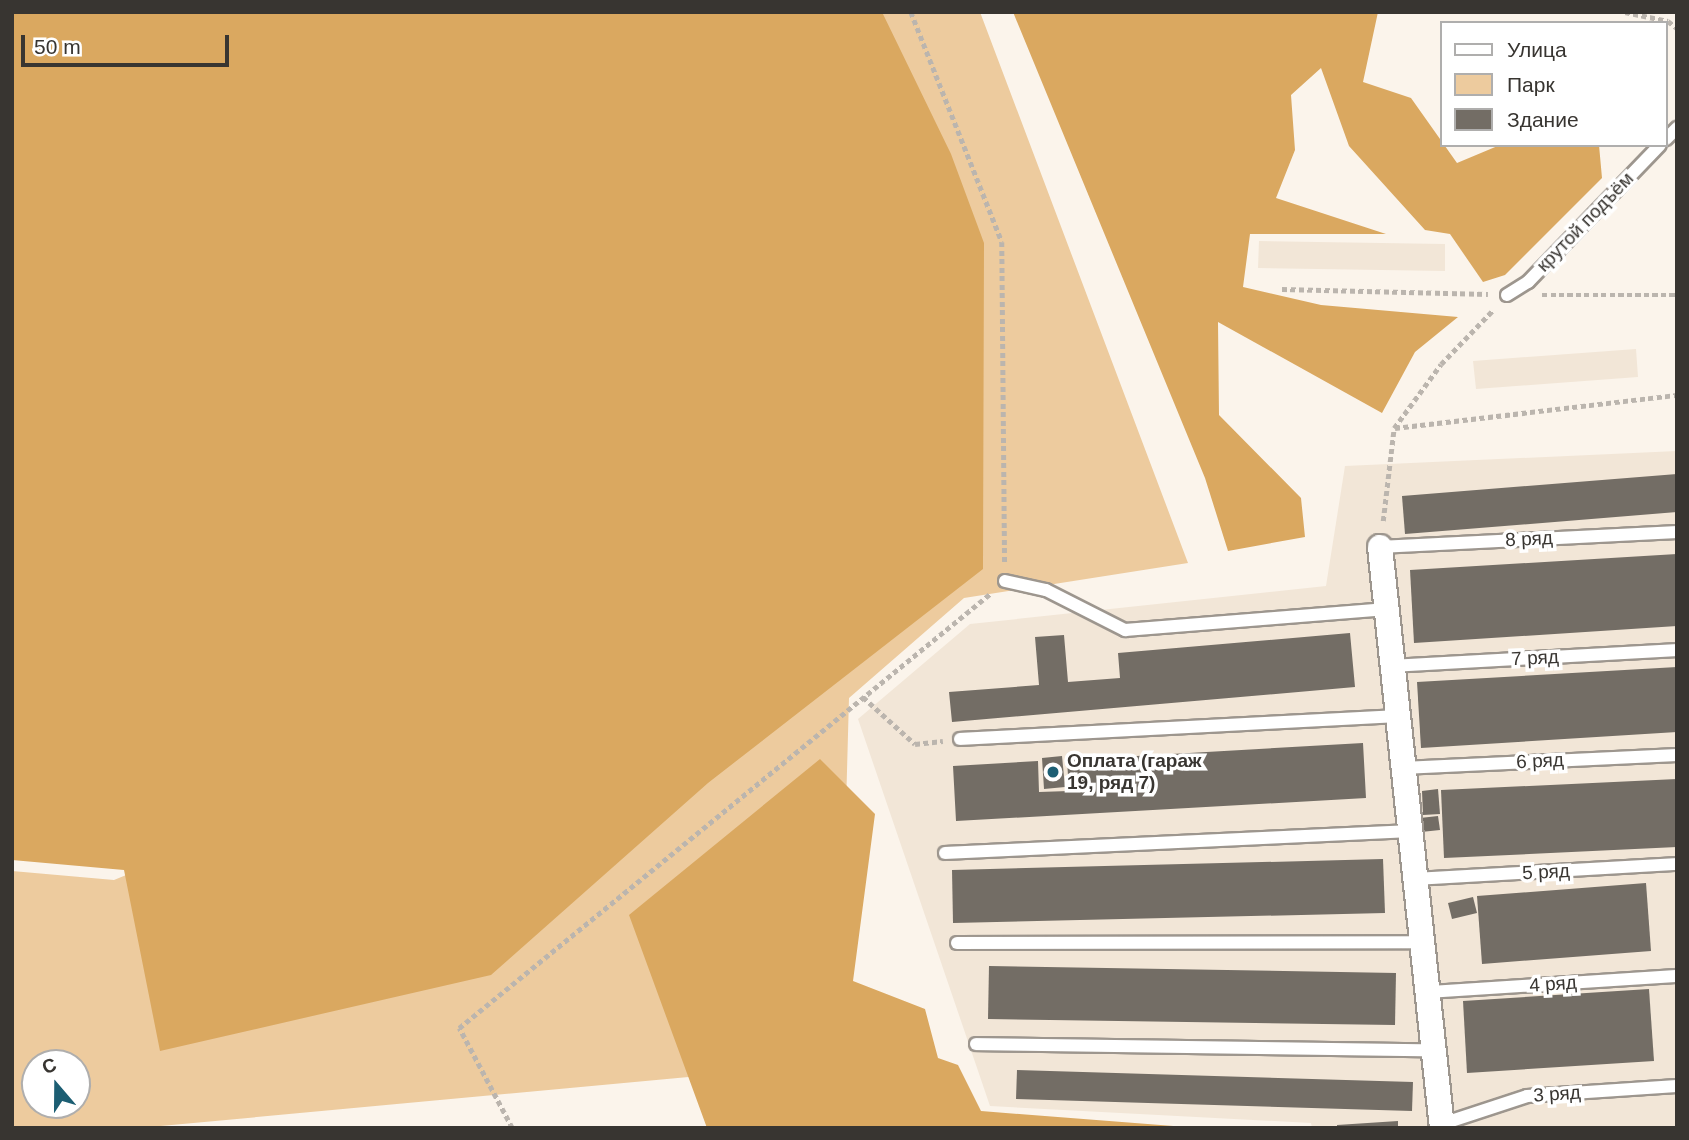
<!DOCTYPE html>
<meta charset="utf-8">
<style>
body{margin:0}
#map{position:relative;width:1689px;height:1140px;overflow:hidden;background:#fbf4eb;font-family:Arial,sans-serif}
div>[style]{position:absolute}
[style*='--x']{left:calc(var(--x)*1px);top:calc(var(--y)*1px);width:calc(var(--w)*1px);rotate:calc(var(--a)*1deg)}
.built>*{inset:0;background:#f2e6d7}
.green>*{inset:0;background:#edcb9e}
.forest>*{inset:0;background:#daa860}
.building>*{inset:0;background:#736d65}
.path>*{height:4.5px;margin-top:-2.25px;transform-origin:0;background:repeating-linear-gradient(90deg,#bbb5ae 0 5px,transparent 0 8.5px)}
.roads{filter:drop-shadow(2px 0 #9d968e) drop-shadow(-2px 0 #9d968e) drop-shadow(0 2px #9d968e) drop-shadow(0 -2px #9d968e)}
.service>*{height:12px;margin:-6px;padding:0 6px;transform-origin:6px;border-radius:6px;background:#fff}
.minor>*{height:24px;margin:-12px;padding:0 12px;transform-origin:12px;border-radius:12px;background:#fff}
.dots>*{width:19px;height:19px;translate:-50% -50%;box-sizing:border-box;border:4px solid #fff;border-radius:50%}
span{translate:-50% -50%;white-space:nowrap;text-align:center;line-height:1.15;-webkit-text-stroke:7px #fff;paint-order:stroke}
.street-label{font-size:19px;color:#383531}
.poi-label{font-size:19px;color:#383531;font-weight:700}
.left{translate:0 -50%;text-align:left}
.frame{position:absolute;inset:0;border:14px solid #383531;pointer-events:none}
.legend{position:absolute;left:1440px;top:21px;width:228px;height:126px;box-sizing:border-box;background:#fff;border:2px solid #afaead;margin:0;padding:9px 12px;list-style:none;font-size:21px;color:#383531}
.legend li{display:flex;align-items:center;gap:14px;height:35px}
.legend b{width:35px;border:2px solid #afaead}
.north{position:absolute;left:21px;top:1049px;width:70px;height:70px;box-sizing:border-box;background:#fff;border:2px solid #afaead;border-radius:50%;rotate:340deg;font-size:19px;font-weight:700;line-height:28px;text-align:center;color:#383531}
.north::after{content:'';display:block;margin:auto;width:24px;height:32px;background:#1c5e73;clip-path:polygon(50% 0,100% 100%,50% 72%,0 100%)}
.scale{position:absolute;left:21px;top:35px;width:208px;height:32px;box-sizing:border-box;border:4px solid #383531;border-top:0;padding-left:9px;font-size:21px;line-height:24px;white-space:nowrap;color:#383531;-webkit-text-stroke:5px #fff;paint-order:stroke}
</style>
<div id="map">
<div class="built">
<i style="clip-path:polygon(1259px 241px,1445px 244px,1445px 271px,1258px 268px)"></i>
<i style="clip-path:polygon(1636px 349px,1638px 377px,1476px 389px,1473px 361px)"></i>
<i style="clip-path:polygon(1677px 451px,1677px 1128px,1312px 1128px,1311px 1123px,990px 1106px,858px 719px,970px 624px,1326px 586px,1345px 466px)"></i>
</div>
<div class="green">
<i style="clip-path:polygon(evenodd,533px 12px,980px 12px,1188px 563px,964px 598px,849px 698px,839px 1063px,139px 1128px,12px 1128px,12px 871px,114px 880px,798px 599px,533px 12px,35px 1063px,77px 1063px,77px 1105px,35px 1105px,35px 1063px)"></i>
</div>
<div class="forest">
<i style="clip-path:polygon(12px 12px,882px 12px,951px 154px,984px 243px,983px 569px,708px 783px,491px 975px,160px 1051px,124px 870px,12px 860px)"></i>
<i style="clip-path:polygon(1013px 12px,1378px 12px,1363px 82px,1411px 98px,1457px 163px,1500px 145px,1599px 145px,1602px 178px,1505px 275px,1483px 282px,1450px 234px,1425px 230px,1349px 146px,1321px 68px,1291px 95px,1295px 150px,1276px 198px,1386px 234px,1250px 234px,1243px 287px,1321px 305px,1458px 317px,1415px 352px,1382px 413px,1218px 322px,1219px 415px,1301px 498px,1305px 537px,1228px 551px,1205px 478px)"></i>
<i style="clip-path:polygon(820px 759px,875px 814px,853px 981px,925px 1009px,938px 1058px,958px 1065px,981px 1111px,1199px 1128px,707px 1128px,629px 915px)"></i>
</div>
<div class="building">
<i style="clip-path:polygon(1677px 474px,1677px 512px,1405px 534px,1402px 496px)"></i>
<i style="clip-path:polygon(1677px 554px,1677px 626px,1414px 643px,1410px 570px)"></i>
<i style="clip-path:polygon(1350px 633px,1355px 687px,952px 722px,949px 692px,1039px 685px,1035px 637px,1064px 635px,1068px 682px,1120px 678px,1118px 653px)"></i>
<i style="clip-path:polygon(1677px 667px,1677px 732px,1421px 748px,1417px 682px)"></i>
<i style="clip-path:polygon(1363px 743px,1366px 798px,956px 821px,953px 766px,1038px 761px,1039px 792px,1069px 791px,1067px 760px)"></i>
<i style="clip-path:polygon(1062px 756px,1065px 787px,1044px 789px,1042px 758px)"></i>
<i style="clip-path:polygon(1677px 779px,1677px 847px,1444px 858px,1441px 790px)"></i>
<i style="clip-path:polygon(1438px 789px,1440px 814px,1423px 815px,1422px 791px)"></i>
<i style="clip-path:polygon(1438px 816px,1440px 830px,1421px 832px,1420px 818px)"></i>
<i style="clip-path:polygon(1383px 859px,1385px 913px,953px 923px,952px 870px)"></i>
<i style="clip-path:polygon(1646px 883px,1651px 951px,1482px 964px,1477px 896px)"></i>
<i style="clip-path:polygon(1473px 897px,1477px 913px,1452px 919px,1448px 903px)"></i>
<i style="clip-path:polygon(989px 966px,1396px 973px,1395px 1025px,988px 1019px)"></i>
<i style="clip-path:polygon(1649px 989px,1654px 1061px,1467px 1073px,1463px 1001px)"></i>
<i style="clip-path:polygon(1017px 1070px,1413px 1082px,1412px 1111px,1016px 1099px)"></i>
<i style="clip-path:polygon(1398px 1121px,1398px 1128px,1337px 1128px,1337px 1125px)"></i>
</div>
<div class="path">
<i style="--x:911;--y:12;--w:247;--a:68.4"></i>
<i style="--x:1002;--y:242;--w:321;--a:89.5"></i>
<i style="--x:1625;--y:12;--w:44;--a:11.8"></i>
<i style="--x:1668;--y:21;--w:11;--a:38"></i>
<i style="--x:1282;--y:289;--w:206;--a:1.4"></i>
<i style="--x:1542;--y:295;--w:135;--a:0"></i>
<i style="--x:1395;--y:428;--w:284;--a:-6.7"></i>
<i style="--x:1383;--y:521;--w:94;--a:-83.3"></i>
<i style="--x:1394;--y:428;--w:79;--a:-53.7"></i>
<i style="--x:1441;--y:364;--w:76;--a:-46.1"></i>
<i style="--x:863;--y:697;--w:70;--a:42.1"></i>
<i style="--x:915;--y:744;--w:28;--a:-6"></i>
<i style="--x:512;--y:1128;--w:113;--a:-117.9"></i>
<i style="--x:459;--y:1028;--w:687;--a:-39.27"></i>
</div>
<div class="roads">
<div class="service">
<i style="--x:1666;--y:139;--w:16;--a:-45"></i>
<i style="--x:1507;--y:295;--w:25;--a:-32"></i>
<i style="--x:1528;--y:282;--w:190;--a:-46.1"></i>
<i style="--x:1380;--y:547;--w:297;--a:-2.9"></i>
<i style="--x:1005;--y:581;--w:42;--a:12.4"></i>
<i style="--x:1046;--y:590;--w:89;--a:26.9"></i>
<i style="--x:1125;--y:630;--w:263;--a:-4.6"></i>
<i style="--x:1392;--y:666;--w:285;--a:-3.2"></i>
<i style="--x:960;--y:739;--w:438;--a:-3"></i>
<i style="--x:1403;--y:768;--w:274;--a:-2.7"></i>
<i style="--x:945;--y:853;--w:466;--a:-2.7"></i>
<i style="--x:1416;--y:879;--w:261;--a:-3.3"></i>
<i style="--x:957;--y:943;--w:466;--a:-0.1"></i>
<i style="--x:1429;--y:992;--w:249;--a:-3.7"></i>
<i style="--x:976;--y:1044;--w:458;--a:0.8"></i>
<i style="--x:1442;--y:1124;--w:89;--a:-18.2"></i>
<i style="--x:1527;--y:1096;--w:150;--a:-3.8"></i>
</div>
<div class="minor">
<i style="--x:1380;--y:547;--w:584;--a:83.91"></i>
</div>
</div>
<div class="dots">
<i style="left:1053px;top:772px;background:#1c5e73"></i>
</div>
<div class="street-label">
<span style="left:1585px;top:222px;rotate:-46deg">крутой подъём</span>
<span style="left:1529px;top:539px;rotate:-3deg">8 ряд</span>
<span style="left:1535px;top:658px;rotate:-3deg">7 ряд</span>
<span style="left:1540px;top:761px;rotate:-3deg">6 ряд</span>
<span style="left:1546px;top:872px;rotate:-3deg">5 ряд</span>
<span style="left:1553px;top:984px;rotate:-4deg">4 ряд</span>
<span style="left:1557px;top:1094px;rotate:-4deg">3 ряд</span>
</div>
<div class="poi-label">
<span class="left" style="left:1067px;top:772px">Оплата (гараж<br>19, ряд 7)</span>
</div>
<div class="frame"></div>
<ul class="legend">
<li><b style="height:9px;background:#fff"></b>Улица</li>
<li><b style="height:19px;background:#edcb9e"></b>Парк</li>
<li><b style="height:19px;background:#736d65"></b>Здание</li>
</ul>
<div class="north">С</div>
<div class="scale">50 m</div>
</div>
